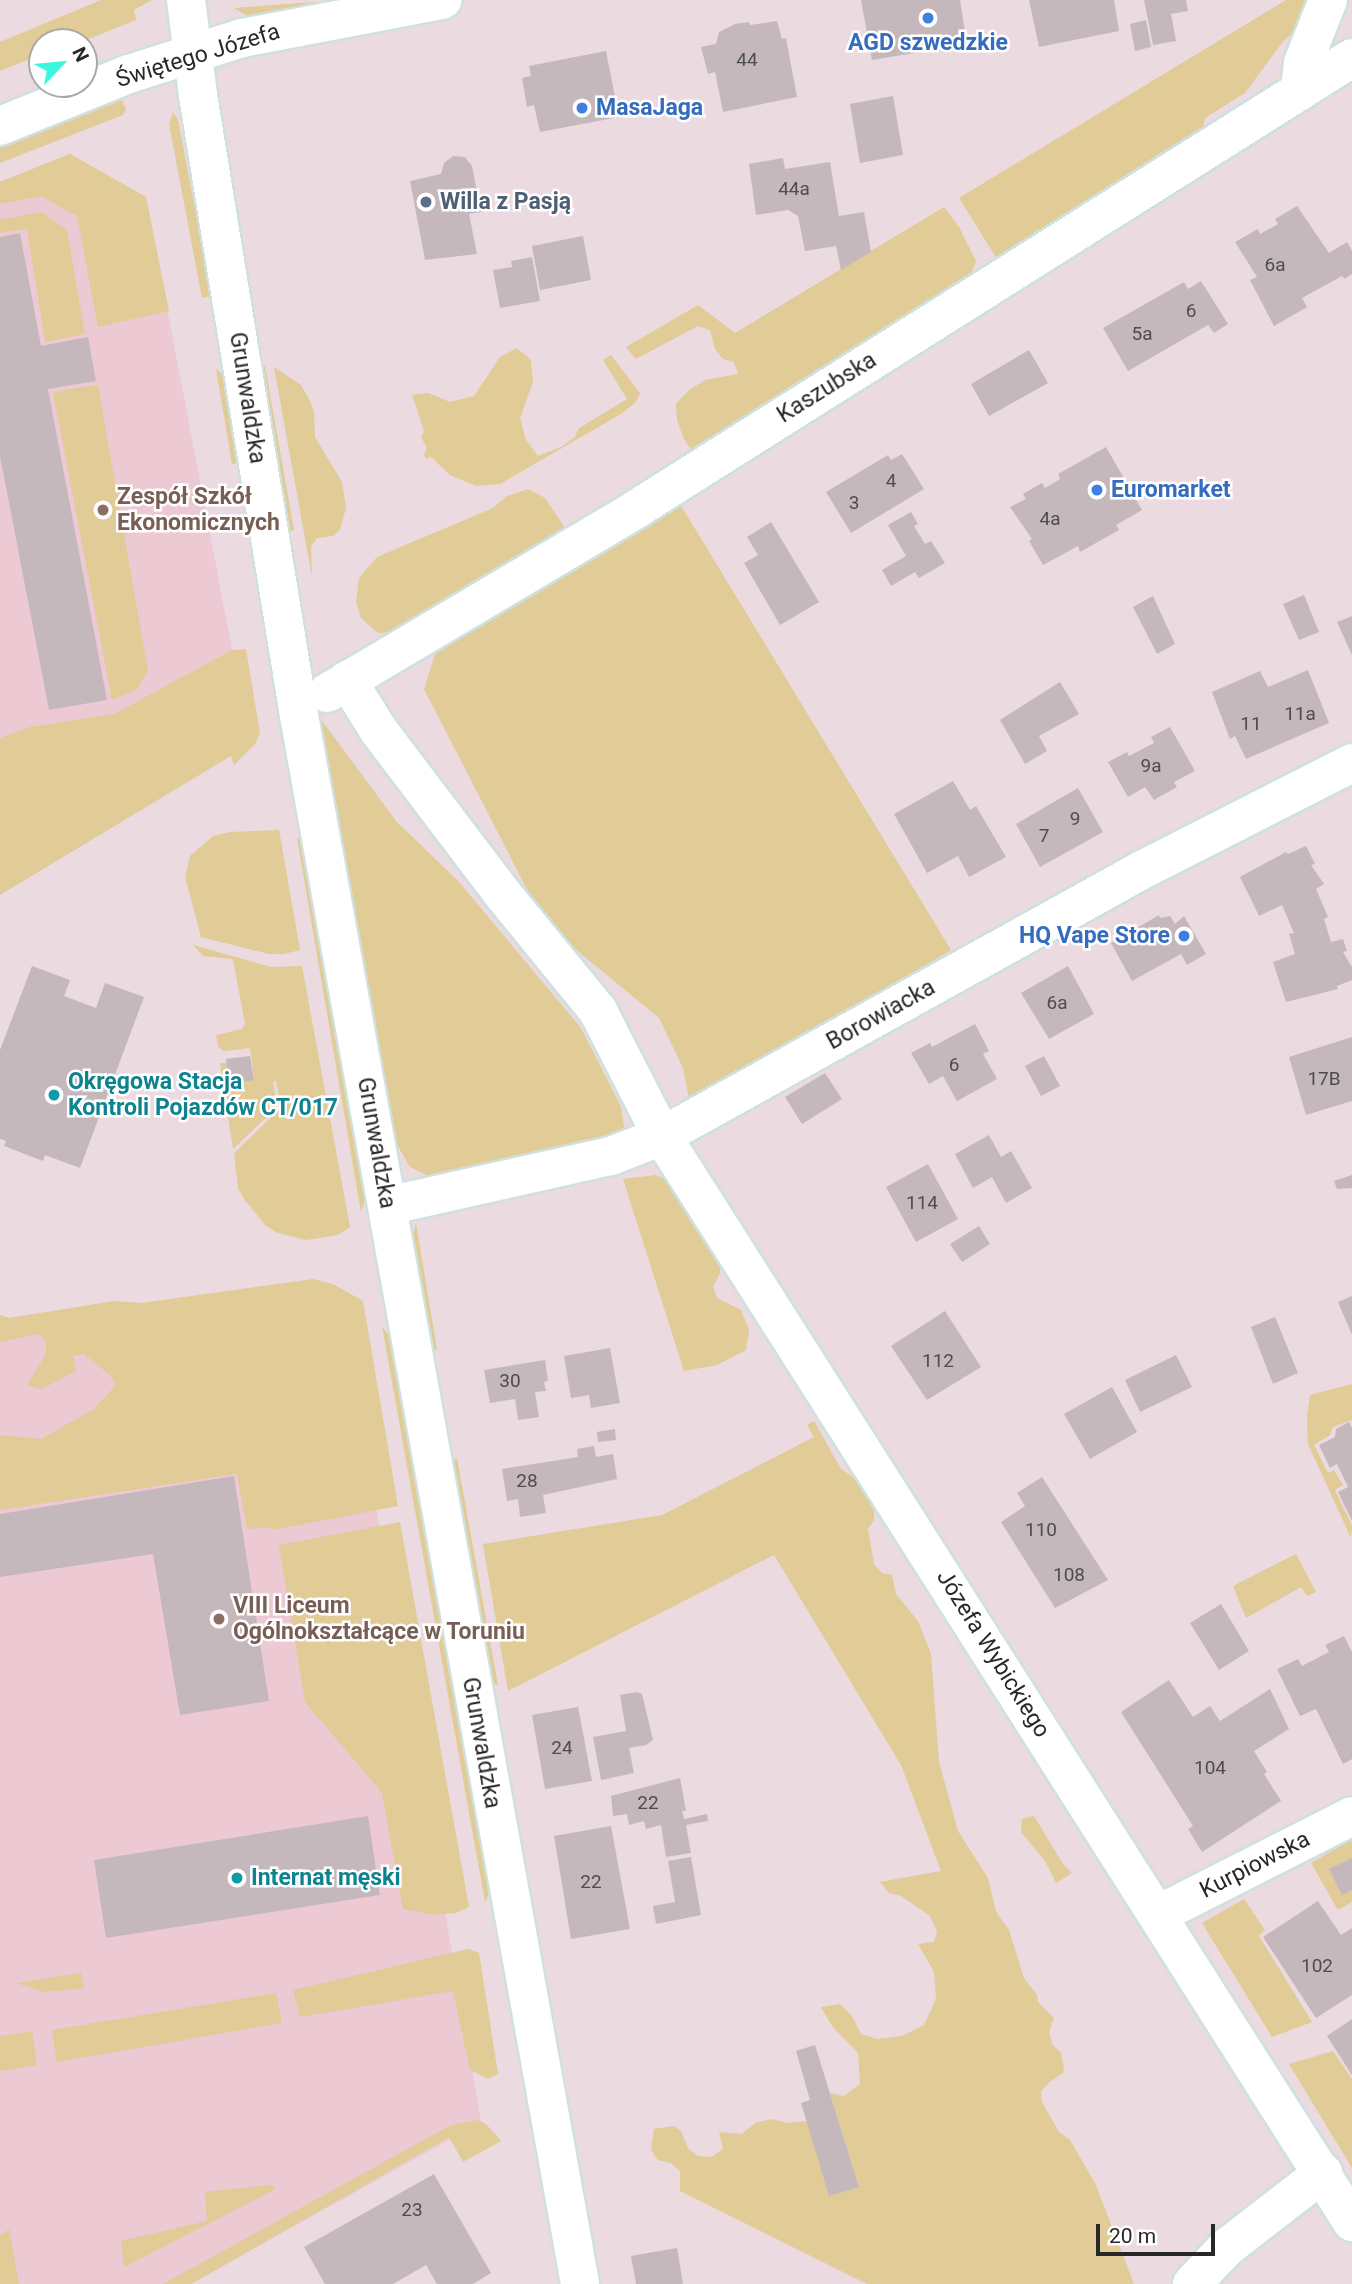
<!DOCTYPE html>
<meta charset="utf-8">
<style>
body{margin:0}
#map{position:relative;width:1352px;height:2284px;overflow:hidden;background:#ebdae0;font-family:Roboto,sans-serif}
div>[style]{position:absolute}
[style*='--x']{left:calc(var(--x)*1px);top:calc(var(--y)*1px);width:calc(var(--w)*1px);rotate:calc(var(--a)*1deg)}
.education>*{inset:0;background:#ecc9d3}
.green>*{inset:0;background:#e1cb96}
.building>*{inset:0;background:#c5b8bd}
.roads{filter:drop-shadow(2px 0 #cfe1df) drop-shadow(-2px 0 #cfe1df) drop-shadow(0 2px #cfe1df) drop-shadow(0 -2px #cfe1df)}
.minor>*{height:38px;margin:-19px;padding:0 19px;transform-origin:19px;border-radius:19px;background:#fff}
.tertiary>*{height:38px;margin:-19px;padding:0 19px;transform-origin:19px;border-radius:19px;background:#fff}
.dots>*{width:19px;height:19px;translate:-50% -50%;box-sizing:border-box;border:4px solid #fff;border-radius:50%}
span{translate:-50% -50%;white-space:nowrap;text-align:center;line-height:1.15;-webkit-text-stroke:5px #fff;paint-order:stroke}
.number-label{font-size:19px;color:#4f4c4d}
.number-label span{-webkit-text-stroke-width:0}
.shop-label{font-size:23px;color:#366cbe;font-weight:700}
.left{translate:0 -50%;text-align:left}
.right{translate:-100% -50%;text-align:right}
.street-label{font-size:23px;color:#282828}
.service-label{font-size:23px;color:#4e5e75;font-weight:700}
.education-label{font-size:23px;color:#785e54;font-weight:700}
.culture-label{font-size:23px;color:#0d838f;font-weight:700}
.north{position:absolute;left:28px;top:28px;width:70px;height:70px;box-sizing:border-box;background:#fff;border:2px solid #a9a9a9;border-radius:50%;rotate:64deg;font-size:19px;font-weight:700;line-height:28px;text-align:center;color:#282828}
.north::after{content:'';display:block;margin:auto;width:24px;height:32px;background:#3af7dd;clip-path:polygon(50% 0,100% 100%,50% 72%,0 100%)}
.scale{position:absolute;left:1096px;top:2224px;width:119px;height:32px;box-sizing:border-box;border:4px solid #282828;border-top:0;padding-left:9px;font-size:21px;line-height:24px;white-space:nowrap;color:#282828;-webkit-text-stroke:5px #fff;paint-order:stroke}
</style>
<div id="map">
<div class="education">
<i style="clip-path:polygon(70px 154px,146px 197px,232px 650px,0 776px,0 182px)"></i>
<i style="clip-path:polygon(299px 1282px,340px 1298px,481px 2122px,191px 2284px,0 2284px,0 1342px)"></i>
</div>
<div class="green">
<i style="clip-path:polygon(101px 0,152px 0,134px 10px,136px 20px,81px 42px,42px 42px,42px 54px,0 71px,0 42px)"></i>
<i style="clip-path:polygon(1286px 0,1322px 0,1299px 29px,1284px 40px,1245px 93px,1205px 118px,1203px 127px,1193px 141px,997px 259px,959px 198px)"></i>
<i style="clip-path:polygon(314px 2px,314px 6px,251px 18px,234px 8px)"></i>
<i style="clip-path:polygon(122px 100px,126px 109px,123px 115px,0 163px,0 147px)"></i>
<i style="clip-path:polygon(173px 112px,178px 120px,212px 296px,202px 298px,169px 124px)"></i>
<i style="clip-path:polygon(70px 154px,146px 197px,169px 311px,98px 327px,77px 216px,40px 196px,0 204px,0 182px)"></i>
<i style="clip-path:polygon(944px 207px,959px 227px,976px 261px,970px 278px,696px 457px,684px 439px,677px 420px,676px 404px,689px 390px,705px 380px,738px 374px,734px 362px,723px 359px,715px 349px,710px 330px,698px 326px,636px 359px,626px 347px,698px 305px,735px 333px)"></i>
<i style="clip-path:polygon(41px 212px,67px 230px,85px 334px,45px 342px,27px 229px,0 233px,0 220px)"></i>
<i style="clip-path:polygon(517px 348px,531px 360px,533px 382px,520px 418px,526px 440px,538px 456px,561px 447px,575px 437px,579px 428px,627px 399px,603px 360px,611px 355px,640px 393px,636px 402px,621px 414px,500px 484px,476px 486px,450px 475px,431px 457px,426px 459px,424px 454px,427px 448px,421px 437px,424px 431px,412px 395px,428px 393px,450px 402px,474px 396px,500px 357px)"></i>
<i style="clip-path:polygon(260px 365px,265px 366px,294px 530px,288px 532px)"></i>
<i style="clip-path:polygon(274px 367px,301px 385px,308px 397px,314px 411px,315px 437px,342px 482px,346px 508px,340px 530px,333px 536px,317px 538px,311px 547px,312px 577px)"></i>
<i style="clip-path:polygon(216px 369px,222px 374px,228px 394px,238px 463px,232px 464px)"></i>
<i style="clip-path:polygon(98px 385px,148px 671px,137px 689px,112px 700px,53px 392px)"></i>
<i style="clip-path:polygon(528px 489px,545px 498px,569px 534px,402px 631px,378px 633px,361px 618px,356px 602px,359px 578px,377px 557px,493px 508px,507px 496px)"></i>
<i style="clip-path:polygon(677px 499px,951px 950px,690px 1103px,683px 1068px,659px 1018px,545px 924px,424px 689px,438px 645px)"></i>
<i style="clip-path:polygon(246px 649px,260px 733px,255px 744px,234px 765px,231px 756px,0 895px,0 738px,30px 727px,114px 714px,232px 650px)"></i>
<i style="clip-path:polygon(320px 718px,396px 821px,459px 882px,581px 1028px,621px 1107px,625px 1132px,456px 1178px,434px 1179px,410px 1167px,393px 1138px)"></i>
<i style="clip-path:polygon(279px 830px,300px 950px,284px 954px,269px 954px,201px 937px,185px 877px,190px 856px,213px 836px,230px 832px)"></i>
<i style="clip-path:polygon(297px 838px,304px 841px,367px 1194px,361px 1212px)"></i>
<i style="clip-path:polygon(193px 945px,271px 967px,302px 966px,350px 1227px,338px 1235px,306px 1240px,278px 1233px,266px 1226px,244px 1199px,238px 1188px,234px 1153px,281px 1108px,276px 1081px,273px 1081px,277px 1107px,233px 1149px,220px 1063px,227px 1063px,254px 1079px,250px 1048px,224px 1051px,218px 1047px,216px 1035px,242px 1029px,245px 1024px,233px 959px,203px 956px)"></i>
<i style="clip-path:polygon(656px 1175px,668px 1180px,721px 1260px,720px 1273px,713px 1287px,717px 1298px,741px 1310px,749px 1330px,746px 1350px,717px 1365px,684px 1371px,623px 1179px)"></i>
<i style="clip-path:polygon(416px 1223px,437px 1350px,430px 1349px,411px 1243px)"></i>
<i style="clip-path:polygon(313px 1279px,333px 1284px,363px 1301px,398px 1506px,272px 1530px,268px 1527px,247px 1529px,237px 1474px,0 1510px,0 1435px,41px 1439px,94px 1409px,115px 1386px,111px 1376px,84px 1354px,73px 1356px,76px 1371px,42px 1389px,27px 1385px,46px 1354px,46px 1341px,39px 1334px,0 1342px,0 1315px,9px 1318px,114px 1301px,141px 1303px)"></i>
<i style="clip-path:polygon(382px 1326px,391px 1339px,491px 1889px,485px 1902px)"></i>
<i style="clip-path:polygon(1352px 1384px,1352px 1420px,1333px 1427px,1330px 1435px,1314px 1445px,1328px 1473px,1334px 1470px,1343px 1485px,1335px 1490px,1352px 1526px,1351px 1538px,1308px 1444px,1307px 1416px,1310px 1395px)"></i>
<i style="clip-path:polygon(814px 1421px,841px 1469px,856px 1479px,857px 1472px,874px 1497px,874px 1520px,868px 1529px,874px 1564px,882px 1573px,892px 1575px,896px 1594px,918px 1621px,931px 1654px,939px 1762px,958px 1831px,988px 1878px,996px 1912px,1009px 1930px,1024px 1978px,1037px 1995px,1038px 2002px,1054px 2018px,1049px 2032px,1052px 2044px,1061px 2053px,1064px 2067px,1063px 2073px,1049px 2082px,1041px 2092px,1042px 2102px,1059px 2132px,1070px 2140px,1096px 2185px,1134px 2284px,867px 2284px,680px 2191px,680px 2171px,671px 2163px,658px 2160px,651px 2150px,654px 2129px,674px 2126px,681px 2131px,688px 2148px,698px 2156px,711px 2157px,723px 2149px,719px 2132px,742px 2134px,755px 2123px,771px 2119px,788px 2123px,807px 2121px,859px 2187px,830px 2093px,844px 2096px,860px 2084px,858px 2053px,832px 2026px,821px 2007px,840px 2004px,852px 2016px,861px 2034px,877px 2039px,902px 2036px,924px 2025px,936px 1999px,934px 1972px,918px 1944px,934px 1942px,937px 1931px,930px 1916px,901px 1896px,889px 1893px,880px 1882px,941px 1871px,901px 1765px,774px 1555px,508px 1691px,483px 1544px,662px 1515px,814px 1437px,807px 1425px)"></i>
<i style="clip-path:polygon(457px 1458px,498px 1685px,491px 1684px,451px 1462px)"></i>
<i style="clip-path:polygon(400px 1522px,469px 1907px,456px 1913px,434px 1915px,403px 1909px,382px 1793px,305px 1702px,279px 1545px)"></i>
<i style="clip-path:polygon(1296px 1554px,1316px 1592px,1307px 1596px,1301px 1587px,1246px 1618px,1233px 1586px)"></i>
<i style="clip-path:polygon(1034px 1816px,1063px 1864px,1072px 1873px,1056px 1883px,1045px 1861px,1021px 1832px,1022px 1819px)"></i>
<i style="clip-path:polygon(1352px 1839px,1352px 1902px,1338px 1910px,1311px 1863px)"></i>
<i style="clip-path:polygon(1244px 1899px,1265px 1930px,1259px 1936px,1312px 2022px,1272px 2037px,1202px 1923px)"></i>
<i style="clip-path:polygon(468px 1949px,479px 1953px,498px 2074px,488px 2079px,470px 2070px,453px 1991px,300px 2017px,293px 1990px)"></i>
<i style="clip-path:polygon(81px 1973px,84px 1988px,45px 1992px,16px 1983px)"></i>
<i style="clip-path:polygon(276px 1993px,282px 2023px,57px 2062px,52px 2030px)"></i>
<i style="clip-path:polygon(32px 2031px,37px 2065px,0 2071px,0 2036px)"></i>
<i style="clip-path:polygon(1333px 2051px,1352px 2079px,1352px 2168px,1289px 2064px)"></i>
<i style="clip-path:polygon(478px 2120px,487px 2125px,501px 2141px,463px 2162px,449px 2137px,191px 2284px,163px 2284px,451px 2125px)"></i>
<i style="clip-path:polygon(271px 2185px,276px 2189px,124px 2267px,121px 2241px,207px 2221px,205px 2192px)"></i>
<i style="clip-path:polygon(9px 2229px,19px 2284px,0 2284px,0 2236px)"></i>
</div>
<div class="building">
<i style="clip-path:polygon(861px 0,960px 0,967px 44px,872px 60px)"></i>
<i style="clip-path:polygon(1029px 0,1114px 0,1119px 31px,1039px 47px)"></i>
<i style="clip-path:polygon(1144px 0,1186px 0,1188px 11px,1171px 14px,1176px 41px,1153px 45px)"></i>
<i style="clip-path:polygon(1146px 20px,1151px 47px,1135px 51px,1130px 24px)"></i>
<i style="clip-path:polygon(777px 21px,782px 39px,786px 38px,797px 97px,723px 112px,715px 72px,708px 74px,701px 47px,716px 44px,719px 32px,735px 24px,749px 22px,750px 25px)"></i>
<i style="clip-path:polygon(606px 51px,619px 117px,540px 132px,534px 105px,527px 107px,522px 78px,531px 76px,529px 66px)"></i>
<i style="clip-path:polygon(893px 96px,903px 155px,860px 163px,850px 104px)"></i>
<i style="clip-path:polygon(453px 156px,465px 157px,472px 166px,481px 212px,469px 214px,477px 254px,425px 260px,410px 181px,441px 174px,444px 163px)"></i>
<i style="clip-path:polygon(783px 158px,785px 169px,830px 162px,839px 216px,864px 212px,871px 252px,841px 270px,836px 246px,805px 251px,798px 216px,788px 210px,756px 215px,749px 164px)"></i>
<i style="clip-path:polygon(1297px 206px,1329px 253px,1347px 242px,1352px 251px,1352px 274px,1345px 279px,1342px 276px,1302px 298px,1307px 307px,1274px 326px,1250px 280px,1257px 277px,1235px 242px,1258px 229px,1260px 234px,1278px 224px,1275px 219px)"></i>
<i style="clip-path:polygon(20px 233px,41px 346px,88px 337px,96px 381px,48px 389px,107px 700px,49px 710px,0 456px,0 237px)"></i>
<i style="clip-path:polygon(583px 236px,591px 280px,540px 290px,532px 246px)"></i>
<i style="clip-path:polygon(532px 257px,540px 301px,500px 308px,493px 270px,512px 267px,511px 261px)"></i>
<i style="clip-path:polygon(1201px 281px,1228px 324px,1214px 333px,1208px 325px,1128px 371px,1103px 328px,1184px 282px,1188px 289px)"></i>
<i style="clip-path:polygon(1029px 350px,1048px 383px,989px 416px,971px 384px)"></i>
<i style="clip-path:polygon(1106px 447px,1142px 510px,1116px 525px,1119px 530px,1080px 552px,1078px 546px,1043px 565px,1029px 541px,1032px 539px,1010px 507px,1026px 499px,1023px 494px,1042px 483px,1045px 488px,1060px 479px,1058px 474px)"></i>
<i style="clip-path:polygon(902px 454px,924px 489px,851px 533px,826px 492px,888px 455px,891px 460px)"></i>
<i style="clip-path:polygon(911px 512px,918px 524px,914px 526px,925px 544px,931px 541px,945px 563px,919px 578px,915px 572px,891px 586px,882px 570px,906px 556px,888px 525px)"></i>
<i style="clip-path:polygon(771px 522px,819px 602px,780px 625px,744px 563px,758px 555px,747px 537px)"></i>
<i style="clip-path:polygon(1304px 595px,1319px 632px,1299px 640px,1283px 604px)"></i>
<i style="clip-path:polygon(1153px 596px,1175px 644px,1157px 654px,1133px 607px)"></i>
<i style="clip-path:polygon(1352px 616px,1352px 655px,1337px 622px)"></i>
<i style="clip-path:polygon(1308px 670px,1329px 723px,1246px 759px,1235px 736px,1230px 739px,1212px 692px,1260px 671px,1268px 687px)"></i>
<i style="clip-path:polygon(1060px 682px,1079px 714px,1039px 736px,1047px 751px,1025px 764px,1000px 720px)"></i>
<i style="clip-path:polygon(1170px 727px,1195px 771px,1174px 782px,1177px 787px,1154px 800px,1145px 787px,1128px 797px,1108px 762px,1127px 752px,1129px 756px,1154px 743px,1151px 737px)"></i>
<i style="clip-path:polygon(953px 781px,970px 810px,976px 806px,1006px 857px,969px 877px,958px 856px,927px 873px,894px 814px)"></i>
<i style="clip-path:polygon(1078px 788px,1103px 832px,1040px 867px,1016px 824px)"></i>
<i style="clip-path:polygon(1306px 846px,1315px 864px,1311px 865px,1324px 884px,1316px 889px,1328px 917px,1324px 919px,1331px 942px,1343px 939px,1347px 951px,1343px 952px,1352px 967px,1352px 980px,1337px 986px,1338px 989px,1286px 1002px,1273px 962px,1295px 954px,1289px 934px,1294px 933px,1282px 905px,1259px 916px,1240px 877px,1286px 852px,1288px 854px)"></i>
<i style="clip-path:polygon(1159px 915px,1160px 918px,1170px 916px,1175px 924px,1184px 916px,1206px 954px,1187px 965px,1181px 954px,1132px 981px,1111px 943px)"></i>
<i style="clip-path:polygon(32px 966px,70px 980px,64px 996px,96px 1008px,105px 983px,144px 997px,80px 1168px,45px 1155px,43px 1161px,4px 1146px,6px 1141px,0 1139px,0 1050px)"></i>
<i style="clip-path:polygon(1068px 966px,1094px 1014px,1049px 1039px,1021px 993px)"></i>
<i style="clip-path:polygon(975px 1024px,989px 1051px,983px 1054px,997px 1079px,957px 1101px,943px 1076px,929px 1084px,911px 1053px,930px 1043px,932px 1047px)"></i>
<i style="clip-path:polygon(1352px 1037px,1352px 1101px,1306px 1115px,1289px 1057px)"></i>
<i style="clip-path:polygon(250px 1056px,254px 1080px,229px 1084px,226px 1059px)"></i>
<i style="clip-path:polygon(1044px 1056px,1060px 1086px,1041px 1096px,1025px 1066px)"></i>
<i style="clip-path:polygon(825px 1073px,842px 1099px,802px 1124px,785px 1097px)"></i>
<i style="clip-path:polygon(989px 1135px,1001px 1157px,1011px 1151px,1032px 1188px,1006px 1203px,992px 1177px,973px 1188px,955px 1154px)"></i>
<i style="clip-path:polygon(928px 1164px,958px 1219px,916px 1242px,886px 1187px)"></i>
<i style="clip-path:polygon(1352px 1175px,1352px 1188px,1337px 1189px,1334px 1181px)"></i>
<i style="clip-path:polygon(979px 1226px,990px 1244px,962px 1262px,950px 1244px)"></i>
<i style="clip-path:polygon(1352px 1296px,1352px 1335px,1338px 1302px)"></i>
<i style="clip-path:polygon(945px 1311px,981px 1367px,927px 1400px,891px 1346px)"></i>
<i style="clip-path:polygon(1275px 1317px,1298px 1373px,1273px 1384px,1251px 1327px)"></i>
<i style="clip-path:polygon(610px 1348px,620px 1403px,591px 1408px,589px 1395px,571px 1398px,564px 1356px)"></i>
<i style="clip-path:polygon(1176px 1355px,1192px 1387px,1140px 1412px,1125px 1380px)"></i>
<i style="clip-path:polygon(545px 1360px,548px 1381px,544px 1382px,546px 1391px,535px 1392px,539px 1417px,518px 1420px,515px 1399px,490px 1403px,484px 1370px)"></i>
<i style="clip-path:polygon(1112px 1387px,1137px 1432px,1090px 1459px,1064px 1414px)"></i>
<i style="clip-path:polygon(1349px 1422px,1352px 1428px,1352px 1521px,1338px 1492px,1348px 1487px,1337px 1464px,1330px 1468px,1319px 1445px,1335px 1437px,1336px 1429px)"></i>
<i style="clip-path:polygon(615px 1429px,616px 1440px,598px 1442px,597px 1432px)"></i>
<i style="clip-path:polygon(594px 1446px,596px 1457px,613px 1454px,617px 1479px,543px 1495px,546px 1513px,520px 1517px,518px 1499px,507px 1501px,502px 1469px,578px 1457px,577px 1449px)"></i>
<i style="clip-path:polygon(234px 1476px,269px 1701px,180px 1715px,153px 1554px,0 1577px,0 1514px)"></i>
<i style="clip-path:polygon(1042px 1477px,1108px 1580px,1055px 1608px,1001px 1522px,1025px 1506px,1017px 1493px)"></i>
<i style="clip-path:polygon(1221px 1604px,1249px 1651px,1219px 1670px,1190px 1623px)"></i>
<i style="clip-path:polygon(1344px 1636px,1352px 1652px,1352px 1759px,1343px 1764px,1316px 1709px,1300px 1716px,1277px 1669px,1298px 1659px,1302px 1666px,1329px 1652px,1325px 1645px)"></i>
<i style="clip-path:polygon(1169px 1680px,1193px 1717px,1210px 1706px,1220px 1721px,1270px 1689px,1289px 1729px,1254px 1751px,1267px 1772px,1264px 1774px,1281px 1801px,1202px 1852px,1188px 1829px,1193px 1826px,1121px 1712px)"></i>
<i style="clip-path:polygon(637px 1692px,642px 1694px,653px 1740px,646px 1745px,629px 1748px,634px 1773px,601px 1780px,593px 1737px,626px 1731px,620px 1695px)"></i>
<i style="clip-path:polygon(578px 1707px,592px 1781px,545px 1789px,532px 1715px)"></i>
<i style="clip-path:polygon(680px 1778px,686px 1811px,682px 1811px,684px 1819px,707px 1814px,708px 1821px,686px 1825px,691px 1853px,666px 1857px,661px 1825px,646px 1829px,644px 1821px,629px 1825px,627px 1814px,613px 1816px,611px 1796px)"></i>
<i style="clip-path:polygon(368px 1816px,380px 1895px,106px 1938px,94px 1860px)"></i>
<i style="clip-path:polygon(611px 1826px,630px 1929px,571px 1939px,554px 1836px)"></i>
<i style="clip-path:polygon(691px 1857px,701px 1915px,656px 1924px,653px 1906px,675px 1902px,668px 1861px)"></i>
<i style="clip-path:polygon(1352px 1858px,1352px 1890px,1342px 1895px,1329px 1869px)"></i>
<i style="clip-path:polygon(1318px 1901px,1341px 1935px,1352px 1928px,1352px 1995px,1316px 2018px,1263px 1937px)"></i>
<i style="clip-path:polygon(1352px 2019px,1352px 2075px,1327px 2036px)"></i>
<i style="clip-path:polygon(815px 2045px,859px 2187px,829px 2196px,801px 2103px,810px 2100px,796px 2051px)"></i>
<i style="clip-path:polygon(434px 2174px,491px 2273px,473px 2284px,437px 2284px,426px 2265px,393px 2284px,325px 2284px,304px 2247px)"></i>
<i style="clip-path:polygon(677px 2248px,683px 2284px,636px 2284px,631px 2256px)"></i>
</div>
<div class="roads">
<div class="minor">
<i style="--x:186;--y:0;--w:96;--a:82.8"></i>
<i style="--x:198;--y:95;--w:623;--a:80.76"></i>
<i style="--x:298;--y:710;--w:1599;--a:79.84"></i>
<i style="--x:1300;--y:91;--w:28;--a:-84"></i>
<i style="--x:1303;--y:63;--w:68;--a:-68.4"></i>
<i style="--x:347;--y:680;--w:60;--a:57.9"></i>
<i style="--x:379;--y:731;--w:202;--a:52.8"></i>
<i style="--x:501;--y:892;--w:154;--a:50.8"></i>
<i style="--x:598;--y:1011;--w:140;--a:62.9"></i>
<i style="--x:662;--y:1136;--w:1287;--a:57.57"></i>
<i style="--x:327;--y:693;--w:362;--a:-30.7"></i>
<i style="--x:638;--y:508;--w:844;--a:-32.22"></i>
<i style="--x:387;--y:1206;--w:230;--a:-12.6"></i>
<i style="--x:611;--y:1156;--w:55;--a:-21.4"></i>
<i style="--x:662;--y:1136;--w:547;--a:-29"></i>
<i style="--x:1140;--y:871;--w:238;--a:-27"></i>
<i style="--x:1159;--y:1914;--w:216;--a:-26.9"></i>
<i style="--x:1192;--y:2284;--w:50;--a:-46.6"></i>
<i style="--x:1226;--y:2248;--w:123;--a:-37.7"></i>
</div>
<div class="tertiary">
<i style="--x:0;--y:126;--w:139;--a:-22"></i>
<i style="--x:129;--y:74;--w:119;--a:-17.7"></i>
<i style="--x:242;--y:38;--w:204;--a:-10.8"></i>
</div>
</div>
<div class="dots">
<i style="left:928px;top:18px;background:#3f7fe0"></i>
<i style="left:582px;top:108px;background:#3f7fe0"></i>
<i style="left:426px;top:202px;background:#5c6f8a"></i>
<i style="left:1097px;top:490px;background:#3f7fe0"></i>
<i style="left:103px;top:510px;background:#8d6e63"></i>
<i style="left:1184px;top:936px;background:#3f7fe0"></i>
<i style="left:54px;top:1095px;background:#0f9aa8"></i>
<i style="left:219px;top:1619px;background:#8d6e63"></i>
<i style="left:237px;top:1878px;background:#0f9aa8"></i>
</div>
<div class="number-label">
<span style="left:747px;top:60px">44</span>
<span style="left:794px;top:189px">44a</span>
<span style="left:1275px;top:265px">6a</span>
<span style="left:1191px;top:311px">6</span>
<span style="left:1142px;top:334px">5a</span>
<span style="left:891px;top:481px">4</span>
<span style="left:854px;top:503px">3</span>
<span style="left:1050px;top:519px">4a</span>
<span style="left:1300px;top:714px">11a</span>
<span style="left:1251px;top:724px">11</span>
<span style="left:1151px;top:766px">9a</span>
<span style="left:1075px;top:819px">9</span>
<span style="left:1044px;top:836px">7</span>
<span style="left:1057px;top:1003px">6a</span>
<span style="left:954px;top:1065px">6</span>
<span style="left:1324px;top:1079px">17B</span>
<span style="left:922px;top:1203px">114</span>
<span style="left:938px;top:1361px">112</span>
<span style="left:510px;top:1381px">30</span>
<span style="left:527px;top:1481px">28</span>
<span style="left:1041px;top:1530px">110</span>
<span style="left:1069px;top:1575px">108</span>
<span style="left:562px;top:1748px">24</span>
<span style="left:1210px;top:1768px">104</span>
<span style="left:648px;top:1803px">22</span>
<span style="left:591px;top:1882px">22</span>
<span style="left:1317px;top:1966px">102</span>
<span style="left:412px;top:2210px">23</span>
</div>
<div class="shop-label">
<span style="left:928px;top:43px">AGD szwedzkie</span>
<span class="left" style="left:596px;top:108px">MasaJaga</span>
<span class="left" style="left:1111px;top:490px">Euromarket</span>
<span class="right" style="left:1170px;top:936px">HQ Vape Store</span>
</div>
<div class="street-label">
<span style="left:198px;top:56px;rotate:-17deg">Świętego Józefa</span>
<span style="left:827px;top:388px;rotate:-32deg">Kaszubska</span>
<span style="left:247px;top:398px;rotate:81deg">Grunwaldzka</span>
<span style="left:881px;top:1015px;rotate:-29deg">Borowiacka</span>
<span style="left:376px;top:1143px;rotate:80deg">Grunwaldzka</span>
<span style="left:993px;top:1654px;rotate:58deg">Józefa Wybickiego</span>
<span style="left:481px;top:1743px;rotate:80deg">Grunwaldzka</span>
<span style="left:1255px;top:1865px;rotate:-27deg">Kurpiowska</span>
</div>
<div class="service-label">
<span class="left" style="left:440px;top:202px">Willa z Pasją</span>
</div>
<div class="education-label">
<span class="left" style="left:117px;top:510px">Zespół Szkół<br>Ekonomicznych</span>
<span class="left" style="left:233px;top:1619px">VIII Liceum<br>Ogólnokształcące w Toruniu</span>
</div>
<div class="culture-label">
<span class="left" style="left:68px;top:1095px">Okręgowa Stacja<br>Kontroli Pojazdów CT/017</span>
<span class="left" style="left:251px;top:1878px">Internat męski</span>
</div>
<div class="north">N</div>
<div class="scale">20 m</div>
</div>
